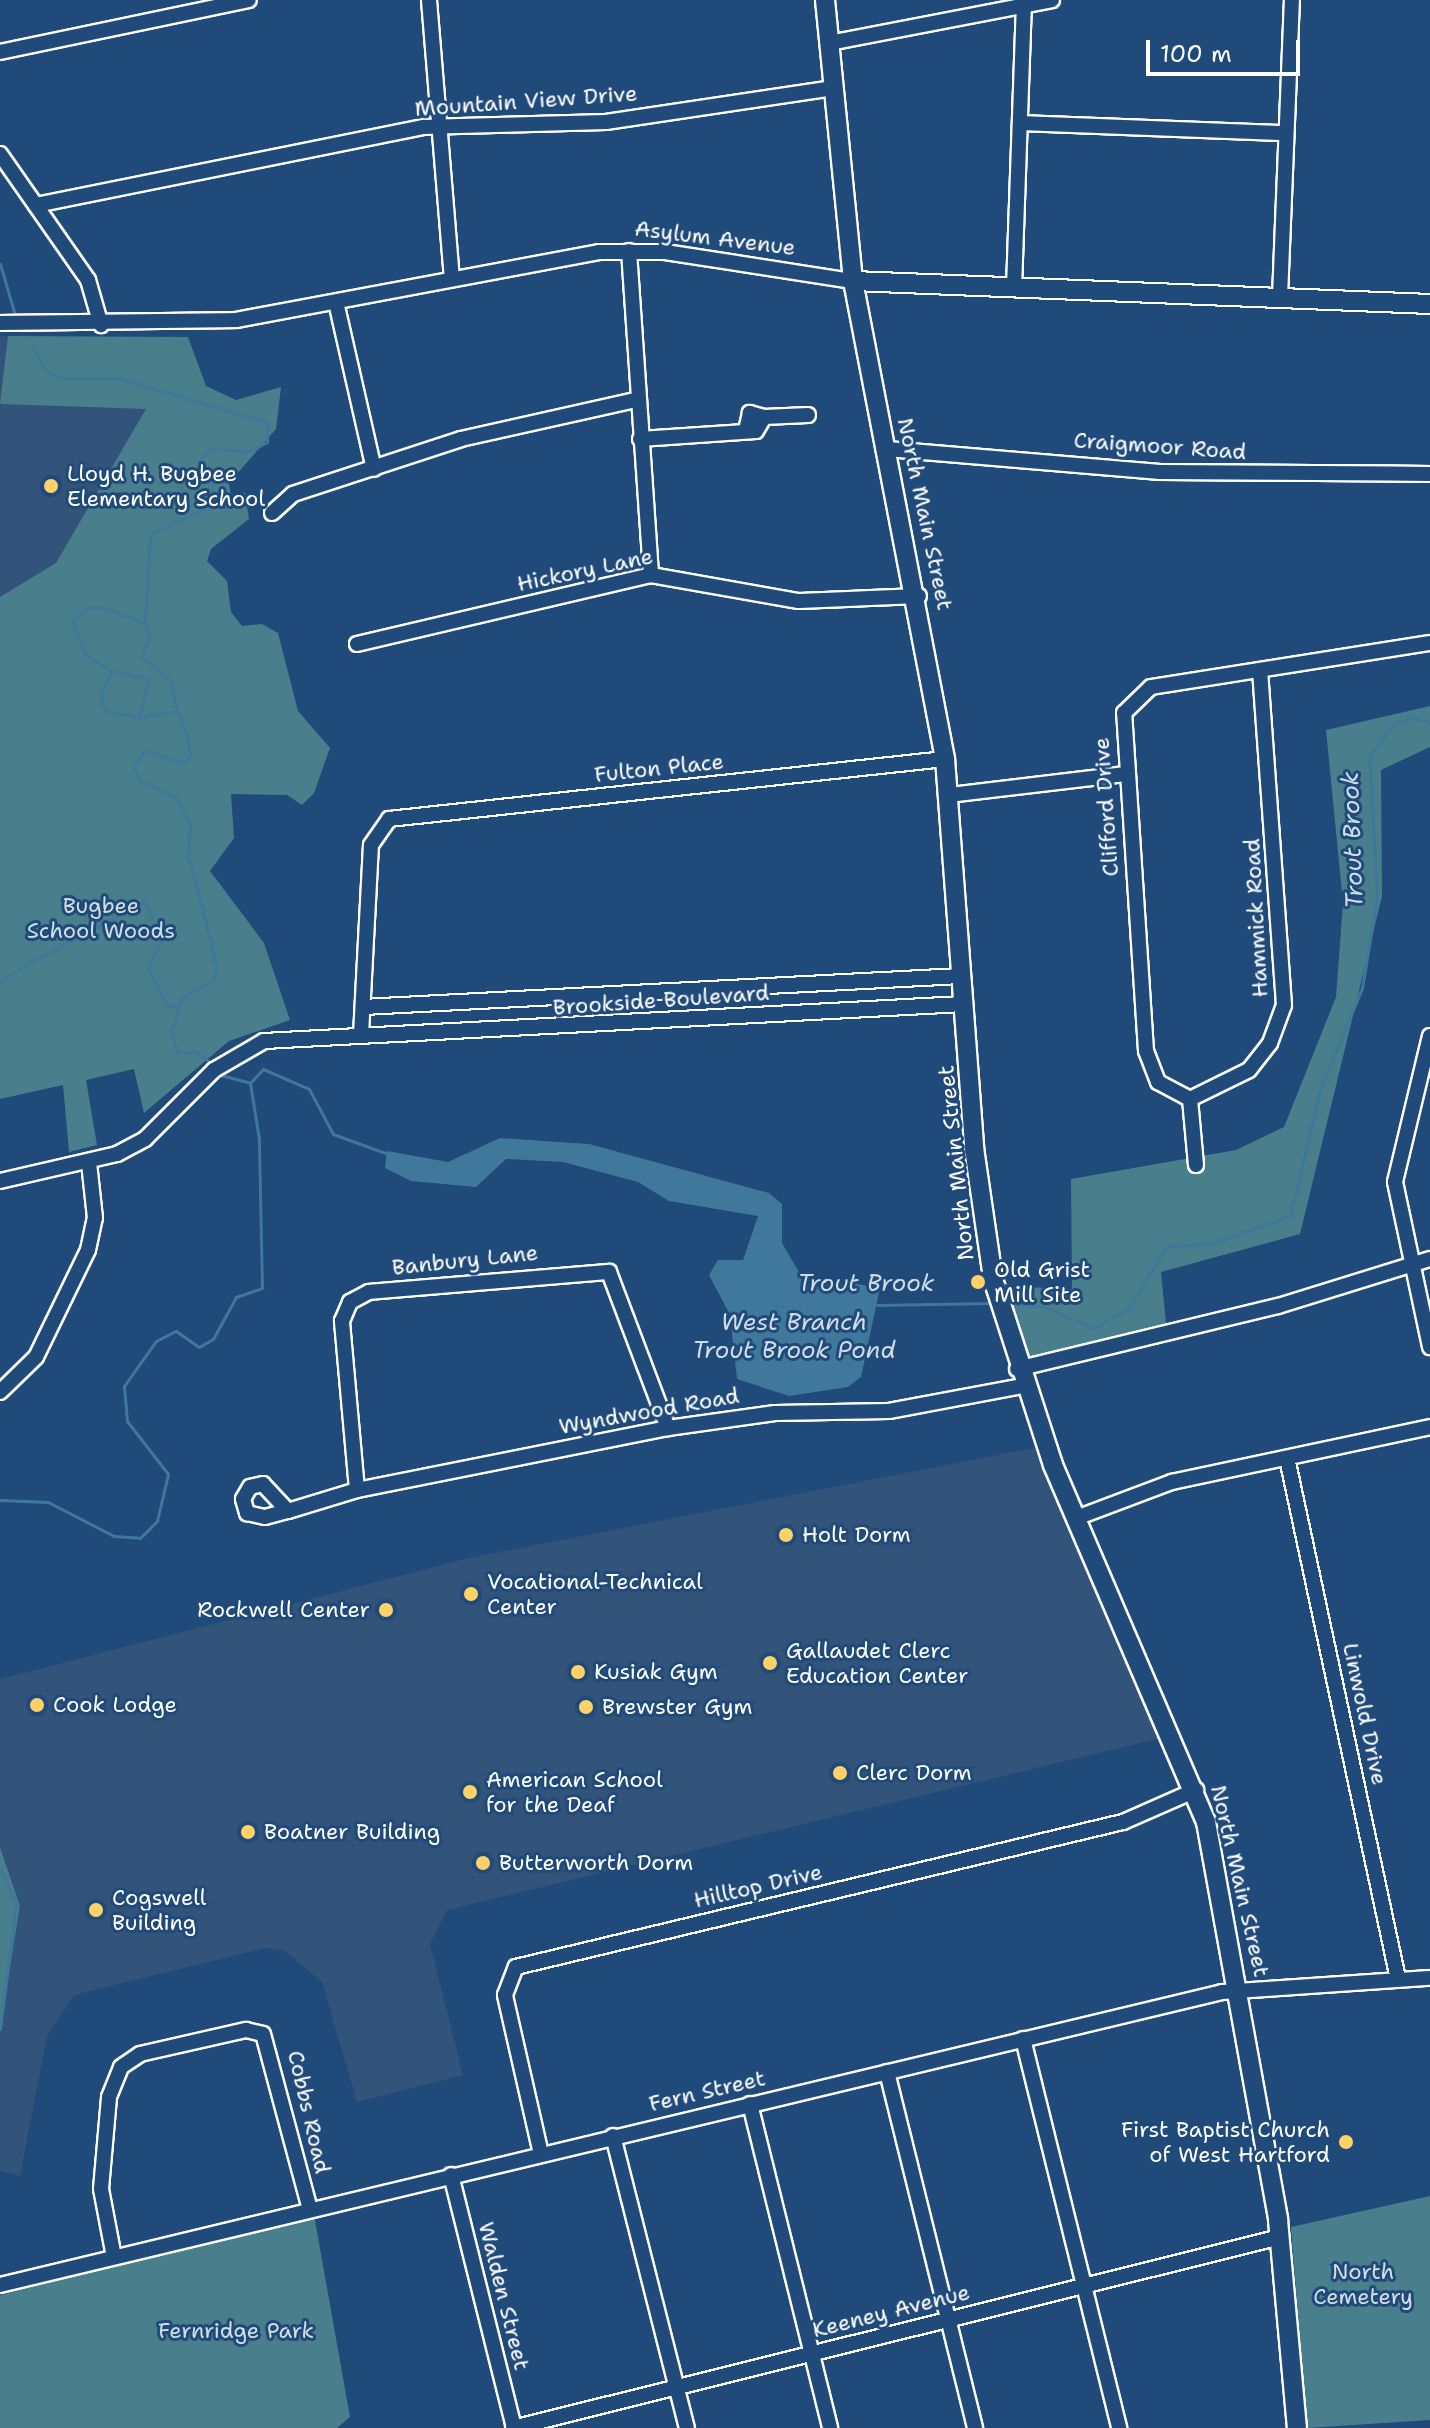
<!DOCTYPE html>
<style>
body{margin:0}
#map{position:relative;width:1430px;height:2428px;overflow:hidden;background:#1f4a7a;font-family:"Shantell Sans",sans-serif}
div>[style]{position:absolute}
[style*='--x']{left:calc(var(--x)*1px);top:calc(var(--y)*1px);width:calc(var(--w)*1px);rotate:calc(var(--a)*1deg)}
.built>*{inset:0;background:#32547b}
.green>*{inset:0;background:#497e8c}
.water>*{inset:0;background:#40789c}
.stream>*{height:3px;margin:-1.5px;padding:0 1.5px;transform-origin:1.5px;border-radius:1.5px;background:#40789c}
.roads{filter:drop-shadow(2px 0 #fff) drop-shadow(-2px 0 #fff) drop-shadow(0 2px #fff) drop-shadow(0 -2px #fff)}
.minor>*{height:14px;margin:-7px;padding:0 7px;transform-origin:7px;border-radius:7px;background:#1f4a7a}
.major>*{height:18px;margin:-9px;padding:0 9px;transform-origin:9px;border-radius:9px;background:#1f4a7a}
.dots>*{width:22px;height:22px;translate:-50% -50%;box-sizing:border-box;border:4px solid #1f4a7a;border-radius:50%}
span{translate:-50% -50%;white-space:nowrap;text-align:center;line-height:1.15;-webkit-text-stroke:6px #1f4a7a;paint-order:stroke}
.street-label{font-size:22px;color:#fff}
.poi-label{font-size:22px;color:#fff}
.left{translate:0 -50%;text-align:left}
.right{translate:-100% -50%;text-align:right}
.park-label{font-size:22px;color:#d2dfe2}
.water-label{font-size:24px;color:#cfdde6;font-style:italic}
.scale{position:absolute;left:1146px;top:40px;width:154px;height:36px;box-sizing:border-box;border:4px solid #fff;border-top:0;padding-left:10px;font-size:24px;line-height:28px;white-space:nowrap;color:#fff;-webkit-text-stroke:6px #1f4a7a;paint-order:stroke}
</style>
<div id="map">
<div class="built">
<i style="clip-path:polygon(0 336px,144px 339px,212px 453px,0 630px)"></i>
<i style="clip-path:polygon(1034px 1448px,1165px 1737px,447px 1910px,430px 1944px,463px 2075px,357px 2102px,322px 1982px,285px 1951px,265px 1948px,74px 1995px,47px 2036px,20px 2176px,0 2171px,0 2027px,20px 1906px,0 1847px,0 1679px,469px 1558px)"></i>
</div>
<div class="green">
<i style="clip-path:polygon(8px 336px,188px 337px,206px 386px,236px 400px,281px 387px,276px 429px,229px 483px,232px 502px,245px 492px,249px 519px,211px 549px,207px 561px,227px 581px,231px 612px,242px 626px,262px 624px,278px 633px,298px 711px,330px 748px,314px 793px,302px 805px,287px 795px,231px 794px,234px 838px,210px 871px,264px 943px,290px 1020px,229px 1041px,144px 1113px,134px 1069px,86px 1080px,97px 1145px,69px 1152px,63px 1085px,0 1099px,0 597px,56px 563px,146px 409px,0 404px)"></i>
<i style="clip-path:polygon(1430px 706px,1430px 747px,1381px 770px,1382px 896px,1300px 1234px,1161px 1272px,1166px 1323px,1029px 1357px,1004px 1286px,1072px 1289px,1071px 1179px,1236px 1150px,1284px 1127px,1336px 997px,1343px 903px,1326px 730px)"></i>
<i style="clip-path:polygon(0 1847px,20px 1906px,0 2027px)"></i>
<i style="clip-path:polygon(1430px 2196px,1430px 2420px,1307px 2428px,1291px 2227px)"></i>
<i style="clip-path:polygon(314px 2215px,350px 2417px,337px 2428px,0 2428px,0 2295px)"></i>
</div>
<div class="water">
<i style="clip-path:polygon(500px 1138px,589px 1144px,769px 1193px,782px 1204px,782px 1243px,800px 1274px,880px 1288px,861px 1377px,848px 1387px,789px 1396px,737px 1379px,730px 1315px,709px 1275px,718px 1260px,743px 1260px,758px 1216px,669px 1201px,638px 1182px,563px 1162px,506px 1159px,476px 1187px,411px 1181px,385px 1168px,387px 1151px,448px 1162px)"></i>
</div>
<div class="stream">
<i style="--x:0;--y:264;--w:53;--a:73.6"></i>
<i style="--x:32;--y:346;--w:26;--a:62"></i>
<i style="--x:44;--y:369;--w:19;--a:28"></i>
<i style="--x:61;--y:378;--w:57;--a:0"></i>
<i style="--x:118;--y:378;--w:155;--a:16.5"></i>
<i style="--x:267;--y:422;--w:20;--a:90"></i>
<i style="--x:267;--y:442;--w:18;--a:151"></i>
<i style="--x:251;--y:451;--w:40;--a:-177.1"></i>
<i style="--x:211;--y:449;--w:18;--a:135"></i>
<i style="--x:198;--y:462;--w:28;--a:58"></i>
<i style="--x:213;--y:486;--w:19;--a:96"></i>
<i style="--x:211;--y:505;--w:68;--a:153.8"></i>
<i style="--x:150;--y:535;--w:88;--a:93.3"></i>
<i style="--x:145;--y:623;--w:46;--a:-159.6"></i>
<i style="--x:102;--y:607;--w:16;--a:176"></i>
<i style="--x:86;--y:608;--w:19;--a:137"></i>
<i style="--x:72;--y:621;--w:35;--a:68"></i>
<i style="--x:85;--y:654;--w:31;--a:33"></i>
<i style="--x:111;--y:671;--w:25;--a:113"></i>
<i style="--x:101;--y:694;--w:17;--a:77"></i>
<i style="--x:105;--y:711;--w:36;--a:10"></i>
<i style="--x:140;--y:717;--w:37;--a:-9"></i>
<i style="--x:177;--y:711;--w:25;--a:67"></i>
<i style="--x:187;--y:734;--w:22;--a:82"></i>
<i style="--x:190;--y:756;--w:9;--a:139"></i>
<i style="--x:183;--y:762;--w:40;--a:-164"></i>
<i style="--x:145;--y:751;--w:19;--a:126"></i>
<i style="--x:134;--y:766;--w:14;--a:69"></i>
<i style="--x:139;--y:779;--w:42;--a:27.2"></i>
<i style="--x:176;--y:798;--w:31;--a:63"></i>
<i style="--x:190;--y:826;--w:28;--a:94"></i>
<i style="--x:188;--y:854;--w:117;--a:75.6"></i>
<i style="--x:217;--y:967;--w:15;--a:106"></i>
<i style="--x:213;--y:981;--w:36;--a:152"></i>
<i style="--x:181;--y:998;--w:35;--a:105"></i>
<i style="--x:172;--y:1032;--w:22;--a:77"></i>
<i style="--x:177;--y:1053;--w:19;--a:-3"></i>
<i style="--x:196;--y:1052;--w:17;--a:36"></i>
<i style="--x:145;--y:623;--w:16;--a:75"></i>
<i style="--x:149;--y:638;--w:21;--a:113"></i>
<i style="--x:141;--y:657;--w:37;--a:38"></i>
<i style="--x:170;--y:680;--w:32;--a:77"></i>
<i style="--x:111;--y:671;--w:38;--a:11"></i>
<i style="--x:148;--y:678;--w:40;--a:102"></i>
<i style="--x:15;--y:971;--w:147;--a:-28.5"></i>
<i style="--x:144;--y:901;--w:43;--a:67"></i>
<i style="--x:161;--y:941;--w:30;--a:116"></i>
<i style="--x:148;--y:968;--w:44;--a:62.9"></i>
<i style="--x:168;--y:1007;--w:11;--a:-10"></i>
<i style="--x:0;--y:981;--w:13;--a:-32"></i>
<i style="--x:221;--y:1075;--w:30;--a:15"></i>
<i style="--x:1009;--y:1303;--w:38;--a:7"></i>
<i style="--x:1047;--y:1308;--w:51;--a:23.1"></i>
<i style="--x:1094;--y:1328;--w:40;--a:-29.7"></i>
<i style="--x:1129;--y:1308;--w:71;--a:-58.8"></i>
<i style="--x:1166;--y:1247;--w:46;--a:-5"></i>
<i style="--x:1212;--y:1243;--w:83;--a:-19.1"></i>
<i style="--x:1290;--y:1216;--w:133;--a:-76.5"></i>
<i style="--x:1321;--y:1087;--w:107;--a:-67.5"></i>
<i style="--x:1362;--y:988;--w:92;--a:-80.6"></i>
<i style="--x:1377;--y:897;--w:142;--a:-93.2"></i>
<i style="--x:1369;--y:755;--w:42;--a:-49.8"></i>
<i style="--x:1396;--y:723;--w:20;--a:-18"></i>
<i style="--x:1415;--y:717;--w:16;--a:22"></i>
<i style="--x:877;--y:1305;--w:116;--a:-1"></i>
<i style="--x:0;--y:1500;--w:48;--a:2.4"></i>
<i style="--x:48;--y:1502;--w:74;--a:27.3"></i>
<i style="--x:114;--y:1536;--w:26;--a:4"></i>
<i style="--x:140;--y:1538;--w:24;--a:-45"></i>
<i style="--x:157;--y:1521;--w:48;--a:-76.8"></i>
<i style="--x:168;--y:1474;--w:67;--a:-127.7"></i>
<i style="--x:127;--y:1421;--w:35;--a:-95"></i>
<i style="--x:124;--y:1386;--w:55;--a:-54.6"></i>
<i style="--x:156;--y:1341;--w:22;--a:-27"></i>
<i style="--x:176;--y:1331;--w:28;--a:35"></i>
<i style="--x:199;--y:1347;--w:16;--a:-30"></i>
<i style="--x:213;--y:1339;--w:48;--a:-61.3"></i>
<i style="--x:236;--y:1297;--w:28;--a:-19"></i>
<i style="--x:262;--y:1288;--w:149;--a:-91.2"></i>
<i style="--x:259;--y:1139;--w:57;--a:-99.1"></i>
<i style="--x:250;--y:1083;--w:19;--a:-47"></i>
<i style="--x:263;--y:1069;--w:50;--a:23.5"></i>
<i style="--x:309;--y:1089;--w:51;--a:61.9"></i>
<i style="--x:333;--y:1134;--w:59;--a:20"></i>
<i style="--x:0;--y:1869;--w:38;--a:65"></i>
<i style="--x:16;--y:1904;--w:126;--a:97.3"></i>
</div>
<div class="roads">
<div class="minor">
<i style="--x:429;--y:0;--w:278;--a:85.3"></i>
<i style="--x:829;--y:43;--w:227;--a:-10.9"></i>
<i style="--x:0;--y:52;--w:254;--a:-11.8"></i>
<i style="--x:1020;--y:123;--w:266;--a:2.2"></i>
<i style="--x:0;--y:154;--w:154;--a:55.1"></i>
<i style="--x:88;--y:280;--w:47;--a:73.9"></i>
<i style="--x:36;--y:205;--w:395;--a:-11.4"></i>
<i style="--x:423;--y:127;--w:183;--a:-1.6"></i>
<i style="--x:606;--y:122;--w:230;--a:-8.5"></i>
<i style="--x:629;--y:251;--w:325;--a:86.1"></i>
<i style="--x:1014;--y:288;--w:282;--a:-88"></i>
<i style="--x:1280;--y:297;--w:297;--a:-87.7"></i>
<i style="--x:336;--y:302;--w:171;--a:77.2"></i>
<i style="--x:0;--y:323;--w:236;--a:-0.7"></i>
<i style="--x:236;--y:320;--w:369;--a:-10.6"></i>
<i style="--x:599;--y:252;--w:66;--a:0"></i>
<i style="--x:665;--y:252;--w:190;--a:8.8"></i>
<i style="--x:764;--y:417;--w:44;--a:-2.6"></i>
<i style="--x:640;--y:439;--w:116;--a:-3.9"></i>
<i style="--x:756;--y:431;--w:16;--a:-60"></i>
<i style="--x:764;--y:417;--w:15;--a:-164"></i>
<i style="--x:750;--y:413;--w:13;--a:103"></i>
<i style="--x:887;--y:449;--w:274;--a:4.8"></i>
<i style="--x:1160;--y:472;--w:270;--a:0.4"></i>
<i style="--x:272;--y:513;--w:28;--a:-42"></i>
<i style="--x:293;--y:494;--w:177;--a:-18.1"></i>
<i style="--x:461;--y:439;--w:178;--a:-12.6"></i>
<i style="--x:357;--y:644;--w:302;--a:-13.2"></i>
<i style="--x:651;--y:575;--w:150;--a:10"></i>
<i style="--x:799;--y:601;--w:120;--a:-2.4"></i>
<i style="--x:949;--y:795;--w:177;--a:-6.8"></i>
<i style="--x:363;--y:1007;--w:599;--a:-2.97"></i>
<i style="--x:361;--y:1035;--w:190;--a:-87"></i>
<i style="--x:371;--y:845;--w:32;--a:-55"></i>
<i style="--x:389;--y:819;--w:559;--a:-6.16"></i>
<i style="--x:1430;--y:1036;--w:150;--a:103.5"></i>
<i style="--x:1395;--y:1182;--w:169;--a:78"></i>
<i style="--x:1190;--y:1099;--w:36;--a:-152"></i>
<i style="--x:1158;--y:1082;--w:33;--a:-111"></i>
<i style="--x:1146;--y:1051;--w:339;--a:-93.7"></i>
<i style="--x:1124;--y:713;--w:37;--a:-44"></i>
<i style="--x:1151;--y:687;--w:282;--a:-9"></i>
<i style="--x:1196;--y:1165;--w:66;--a:-95.2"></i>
<i style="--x:1190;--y:1099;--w:66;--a:-26.2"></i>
<i style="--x:1249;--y:1070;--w:34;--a:-52"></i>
<i style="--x:1270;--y:1043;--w:40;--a:-69.8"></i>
<i style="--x:1284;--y:1005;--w:336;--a:-94.1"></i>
<i style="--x:0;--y:1181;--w:120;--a:-13"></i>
<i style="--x:117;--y:1154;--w:32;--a:-28"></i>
<i style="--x:145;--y:1139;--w:98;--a:-45"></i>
<i style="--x:214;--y:1070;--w:58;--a:-30.1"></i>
<i style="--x:264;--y:1041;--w:701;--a:-3.03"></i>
<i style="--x:1017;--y:1369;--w:268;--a:-13.6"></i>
<i style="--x:1278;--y:1306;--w:159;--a:-17.2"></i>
<i style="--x:0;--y:1392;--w:50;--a:-44.2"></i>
<i style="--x:36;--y:1357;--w:119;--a:-64.1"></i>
<i style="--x:88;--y:1250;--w:33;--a:-78"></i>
<i style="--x:95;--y:1218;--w:55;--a:-96.2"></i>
<i style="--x:1287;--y:1458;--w:533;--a:77.97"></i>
<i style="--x:357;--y:1490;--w:170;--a:-95.1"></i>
<i style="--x:342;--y:1321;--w:21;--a:-67"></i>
<i style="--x:350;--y:1302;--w:21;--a:-28"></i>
<i style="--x:369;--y:1292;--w:241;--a:-4.8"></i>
<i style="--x:609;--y:1272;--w:167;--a:69.3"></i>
<i style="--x:288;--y:1511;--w:37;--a:-133"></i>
<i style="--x:263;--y:1484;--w:13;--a:167"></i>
<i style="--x:250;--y:1487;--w:14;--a:120"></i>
<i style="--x:243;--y:1499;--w:15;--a:74"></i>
<i style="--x:247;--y:1513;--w:18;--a:13"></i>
<i style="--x:265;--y:1517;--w:24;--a:-15"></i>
<i style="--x:288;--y:1511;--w:72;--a:-16.9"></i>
<i style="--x:357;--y:1490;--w:317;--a:-11.3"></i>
<i style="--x:668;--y:1428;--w:108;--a:-8"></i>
<i style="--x:775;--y:1413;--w:114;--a:-1"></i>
<i style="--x:889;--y:1411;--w:135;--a:-10.6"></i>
<i style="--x:1076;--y:1518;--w:103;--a:-20.6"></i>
<i style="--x:1172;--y:1482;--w:264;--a:-12"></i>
<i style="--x:1023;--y:2039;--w:401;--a:76.1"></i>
<i style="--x:887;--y:2072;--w:367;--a:76.1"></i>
<i style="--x:750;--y:2104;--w:334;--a:76.1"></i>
<i style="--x:613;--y:2136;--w:301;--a:75.8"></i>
<i style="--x:541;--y:2154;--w:163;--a:-102.8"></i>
<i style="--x:505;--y:1995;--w:30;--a:-69"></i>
<i style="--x:516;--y:1967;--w:624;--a:-13.44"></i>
<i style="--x:1123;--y:1822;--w:80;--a:-23.7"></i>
<i style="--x:451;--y:2175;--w:261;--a:76"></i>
<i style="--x:114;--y:2257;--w:69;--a:-100.8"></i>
<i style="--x:101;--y:2189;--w:92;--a:-85"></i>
<i style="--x:109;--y:2097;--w:32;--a:-68"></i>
<i style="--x:121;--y:2067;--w:23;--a:-34"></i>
<i style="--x:140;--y:2054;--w:109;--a:-12.8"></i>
<i style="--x:246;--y:2030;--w:17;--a:13"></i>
<i style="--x:263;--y:2034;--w:181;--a:75"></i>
<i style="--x:0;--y:2285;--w:1257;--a:-13.48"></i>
<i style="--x:1222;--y:1992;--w:208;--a:-3.9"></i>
<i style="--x:513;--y:2428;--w:790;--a:-13.98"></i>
</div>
<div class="major">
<i style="--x:825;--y:0;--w:282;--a:84.3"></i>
<i style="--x:853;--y:281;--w:487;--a:79.1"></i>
<i style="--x:945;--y:759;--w:390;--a:85.7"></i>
<i style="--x:974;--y:1148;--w:132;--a:81.7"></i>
<i style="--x:993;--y:1279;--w:195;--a:72.1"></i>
<i style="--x:1053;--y:1465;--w:388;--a:66.8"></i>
<i style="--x:1206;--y:1822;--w:404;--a:79.7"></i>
<i style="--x:1278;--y:2220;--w:209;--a:84.8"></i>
<i style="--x:853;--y:281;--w:577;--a:2.28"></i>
</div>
</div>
<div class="dots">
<i style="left:51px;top:486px;background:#ffd166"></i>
<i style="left:978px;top:1282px;background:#ffd166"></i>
<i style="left:786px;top:1535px;background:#ffd166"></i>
<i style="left:471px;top:1594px;background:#ffd166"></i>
<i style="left:386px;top:1610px;background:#ffd166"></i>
<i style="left:770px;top:1663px;background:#ffd166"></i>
<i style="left:578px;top:1672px;background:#ffd166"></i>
<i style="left:37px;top:1705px;background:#ffd166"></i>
<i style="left:586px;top:1707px;background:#ffd166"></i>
<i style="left:840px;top:1773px;background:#ffd166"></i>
<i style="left:470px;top:1792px;background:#ffd166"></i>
<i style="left:248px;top:1832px;background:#ffd166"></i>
<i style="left:483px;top:1863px;background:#ffd166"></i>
<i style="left:96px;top:1910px;background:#ffd166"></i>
<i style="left:1346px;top:2142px;background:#ffd166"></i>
</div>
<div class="street-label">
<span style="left:526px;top:101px;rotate:-4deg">Mountain View Drive</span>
<span style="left:715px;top:238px;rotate:7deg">Asylum Avenue</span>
<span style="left:1160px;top:446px;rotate:4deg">Craigmoor Road</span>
<span style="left:925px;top:514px;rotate:78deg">North Main Street</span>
<span style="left:585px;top:570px;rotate:-12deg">Hickory Lane</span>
<span style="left:659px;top:768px;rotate:-6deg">Fulton Place</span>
<span style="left:1106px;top:807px;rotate:-94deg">Clifford Drive</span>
<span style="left:1256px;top:918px;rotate:-93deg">Hammick Road</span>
<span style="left:661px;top:1000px;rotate:-4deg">Brookside Boulevard</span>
<span style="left:956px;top:1163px;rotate:-96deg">North Main Street</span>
<span style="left:465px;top:1260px;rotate:-6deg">Banbury Lane</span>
<span style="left:649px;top:1411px;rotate:-10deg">Wyndwood Road</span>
<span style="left:1365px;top:1714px;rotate:78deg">Linwold Drive</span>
<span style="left:1240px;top:1881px;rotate:77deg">North Main Street</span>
<span style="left:758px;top:1886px;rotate:-13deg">Hilltop Drive</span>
<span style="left:707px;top:2091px;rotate:-13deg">Fern Street</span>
<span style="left:309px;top:2112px;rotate:77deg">Cobbs Road</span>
<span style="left:504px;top:2296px;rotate:76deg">Walden Street</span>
<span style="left:891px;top:2311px;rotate:-14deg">Keeney Avenue</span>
</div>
<div class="poi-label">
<span class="left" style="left:67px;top:486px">Lloyd H. Bugbee<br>Elementary School</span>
<span class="left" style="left:994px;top:1282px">Old Grist<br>Mill Site</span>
<span class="left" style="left:802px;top:1535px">Holt Dorm</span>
<span class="left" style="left:487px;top:1594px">Vocational-Technical<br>Center</span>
<span class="right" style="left:370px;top:1610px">Rockwell Center</span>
<span class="left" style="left:786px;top:1663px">Gallaudet Clerc<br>Education Center</span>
<span class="left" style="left:594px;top:1672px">Kusiak Gym</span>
<span class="left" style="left:53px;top:1705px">Cook Lodge</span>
<span class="left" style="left:602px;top:1707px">Brewster Gym</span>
<span class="left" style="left:856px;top:1773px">Clerc Dorm</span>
<span class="left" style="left:486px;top:1792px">American School<br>for the Deaf</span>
<span class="left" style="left:264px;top:1832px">Boatner Building</span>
<span class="left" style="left:499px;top:1863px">Butterworth Dorm</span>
<span class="left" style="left:112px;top:1910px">Cogswell<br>Building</span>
<span class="right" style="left:1330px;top:2142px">First Baptist Church<br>of West Hartford</span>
</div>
<div class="park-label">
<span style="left:101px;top:918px">Bugbee<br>School Woods</span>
<span style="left:1363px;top:2284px">North<br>Cemetery</span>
<span style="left:236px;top:2331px">Fernridge Park</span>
</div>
<div class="water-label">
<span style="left:1353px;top:840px;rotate:-92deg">Trout Brook</span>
<span style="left:866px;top:1284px">Trout Brook</span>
<span style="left:794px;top:1337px">West Branch<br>Trout Brook Pond</span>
</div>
<div class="scale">100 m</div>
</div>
